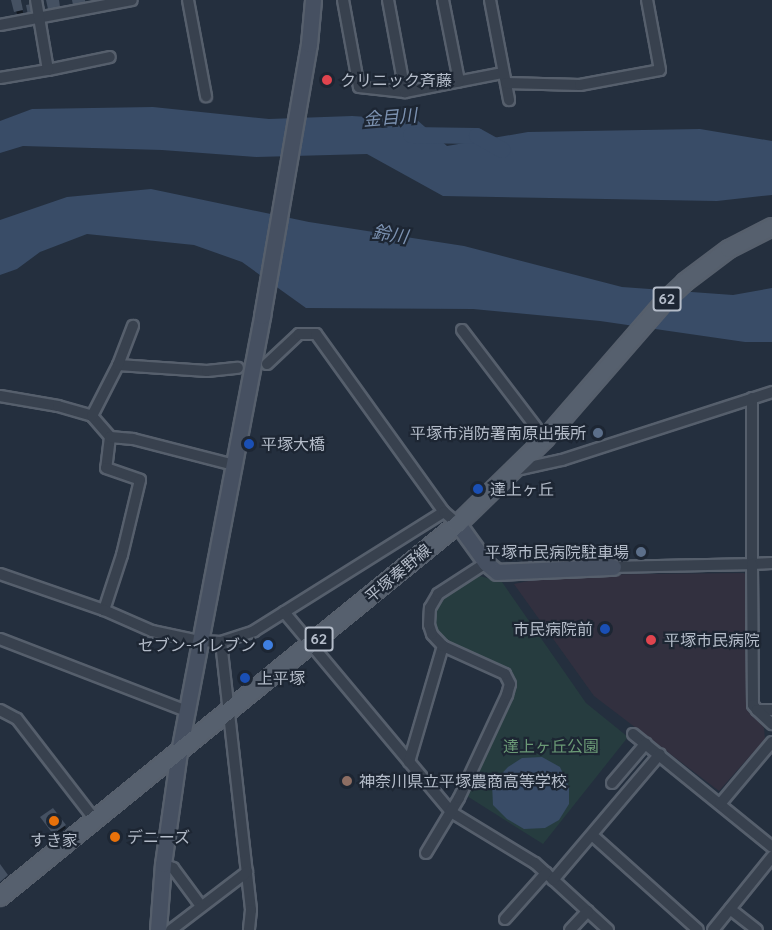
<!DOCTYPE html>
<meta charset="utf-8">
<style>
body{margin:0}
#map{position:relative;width:772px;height:930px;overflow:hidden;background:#242f3e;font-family:Quicksand,"Noto Sans JP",sans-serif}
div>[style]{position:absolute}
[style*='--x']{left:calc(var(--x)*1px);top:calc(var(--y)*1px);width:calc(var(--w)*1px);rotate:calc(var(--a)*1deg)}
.medical>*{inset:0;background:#32303f}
.green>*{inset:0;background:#263c3f}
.water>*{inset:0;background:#394c67}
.shadow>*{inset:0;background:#0007}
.river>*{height:16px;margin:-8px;padding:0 8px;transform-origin:8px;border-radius:8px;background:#394c67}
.building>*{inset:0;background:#455162}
.roads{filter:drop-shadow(2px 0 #565f6c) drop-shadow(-2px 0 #565f6c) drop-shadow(0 2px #565f6c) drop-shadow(0 -2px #565f6c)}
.street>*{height:10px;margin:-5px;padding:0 5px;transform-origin:5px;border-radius:5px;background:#38414e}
.secondary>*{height:15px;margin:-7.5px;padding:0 7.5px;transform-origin:7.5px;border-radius:7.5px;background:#465061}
.primary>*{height:16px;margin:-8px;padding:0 8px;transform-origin:8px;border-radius:8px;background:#56606e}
.dots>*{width:16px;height:16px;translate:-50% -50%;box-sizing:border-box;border:3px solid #1d2633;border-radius:50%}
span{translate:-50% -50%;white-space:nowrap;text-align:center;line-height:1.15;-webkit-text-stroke:4.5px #1d2633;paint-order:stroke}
.shield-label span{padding:2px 4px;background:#1d2633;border:2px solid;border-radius:4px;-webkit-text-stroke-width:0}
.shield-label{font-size:15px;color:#b4bcc9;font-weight:700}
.poi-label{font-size:16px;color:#b4bcc9}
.left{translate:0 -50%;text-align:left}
.right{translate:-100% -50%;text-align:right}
.street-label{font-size:16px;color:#b4bcc9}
.park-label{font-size:16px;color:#6b9a76}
.water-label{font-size:18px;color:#7c92b1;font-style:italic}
</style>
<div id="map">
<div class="medical">
<i style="clip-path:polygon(744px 573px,747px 576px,749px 708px,764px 728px,765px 739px,719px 791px,594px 696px,514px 584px,556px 575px)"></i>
</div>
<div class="green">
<i style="clip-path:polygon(476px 575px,502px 582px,586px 703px,628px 737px,543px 844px,467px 796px,512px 699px,515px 684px,509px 669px,447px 643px,435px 628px,435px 605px,439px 597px)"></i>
</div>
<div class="water">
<i style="clip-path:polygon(153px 107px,269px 119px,352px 116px,417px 120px,447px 146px,528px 132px,700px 129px,772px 141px,772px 195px,717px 201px,443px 196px,367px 154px,256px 157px,162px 150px,23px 146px,0 153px,0 121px,32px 109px)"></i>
<i style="clip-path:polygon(151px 189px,309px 222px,464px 246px,622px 287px,733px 295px,772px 288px,772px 342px,745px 342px,600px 321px,473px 309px,306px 308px,242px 262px,194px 245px,87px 234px,40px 252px,17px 269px,0 275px,0 220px,67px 197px)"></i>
<i style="clip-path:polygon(542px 757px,560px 767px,569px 787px,569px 804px,559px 820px,545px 828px,524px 829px,507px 819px,493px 805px,492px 784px,508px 767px,522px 758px)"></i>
</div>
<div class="shadow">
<i style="clip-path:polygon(13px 0,21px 0,23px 13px,17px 14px)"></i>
<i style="clip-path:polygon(44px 820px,64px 825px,66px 828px,56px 836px)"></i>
</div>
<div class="river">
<i style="--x:411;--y:135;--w:66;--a:0.9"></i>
<i style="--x:477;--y:136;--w:29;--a:29"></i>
</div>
<div class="building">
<i style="clip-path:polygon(11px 0,21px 0,23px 10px,14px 12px)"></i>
<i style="clip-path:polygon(46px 0,59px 0,60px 7px,48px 9px)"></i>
<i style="clip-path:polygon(72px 0,85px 0,85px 2px,73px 5px)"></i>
<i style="clip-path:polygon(32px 4px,34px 14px,28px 15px,26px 5px)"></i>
<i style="clip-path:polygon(53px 808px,66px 825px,53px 834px,40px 817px)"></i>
<i style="clip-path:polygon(0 864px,8px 875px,0 882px)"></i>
</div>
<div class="roads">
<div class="street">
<i style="--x:188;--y:0;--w:98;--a:79.4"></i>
<i style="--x:343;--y:0;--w:88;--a:79.6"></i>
<i style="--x:359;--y:87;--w:46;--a:6.2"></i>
<i style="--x:405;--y:92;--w:100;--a:-11"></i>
<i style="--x:388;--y:0;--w:94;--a:79.5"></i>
<i style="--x:443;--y:0;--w:83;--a:78.8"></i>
<i style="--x:490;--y:0;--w:102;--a:79.2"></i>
<i style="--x:0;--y:25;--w:134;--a:-10.7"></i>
<i style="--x:48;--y:70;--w:63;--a:-11.8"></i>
<i style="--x:0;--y:78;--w:49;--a:-9.5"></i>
<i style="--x:48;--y:70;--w:71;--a:-99.7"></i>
<i style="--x:506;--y:83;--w:74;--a:1.5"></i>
<i style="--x:580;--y:85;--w:81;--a:-10.6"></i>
<i style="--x:660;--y:70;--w:71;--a:-100.5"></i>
<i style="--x:462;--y:330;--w:137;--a:52.7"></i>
<i style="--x:267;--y:364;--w:44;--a:-43.2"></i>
<i style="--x:299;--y:334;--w:17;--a:0"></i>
<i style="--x:316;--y:334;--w:219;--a:54.3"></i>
<i style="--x:118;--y:365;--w:89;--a:3.9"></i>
<i style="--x:207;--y:371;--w:31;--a:-6"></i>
<i style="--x:0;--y:396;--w:59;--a:9.8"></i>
<i style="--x:58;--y:406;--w:35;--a:16"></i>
<i style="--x:92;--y:416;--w:28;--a:49"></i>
<i style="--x:110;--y:437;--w:31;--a:97"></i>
<i style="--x:106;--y:468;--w:36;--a:19"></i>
<i style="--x:140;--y:480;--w:77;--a:103.5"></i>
<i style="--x:122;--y:555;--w:58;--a:108.1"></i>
<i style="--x:752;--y:398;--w:166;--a:90"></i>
<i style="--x:752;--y:564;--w:20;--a:-3"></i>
<i style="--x:92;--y:416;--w:57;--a:-63"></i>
<i style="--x:118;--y:365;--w:42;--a:-69"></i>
<i style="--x:110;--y:437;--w:23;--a:5"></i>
<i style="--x:133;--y:439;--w:104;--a:14.4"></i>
<i style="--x:516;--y:470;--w:47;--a:-12.3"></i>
<i style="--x:562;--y:460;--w:221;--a:-17.9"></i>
<i style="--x:613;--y:567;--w:139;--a:-1.2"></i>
<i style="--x:752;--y:564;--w:141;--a:89.6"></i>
<i style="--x:753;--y:705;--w:6;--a:51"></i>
<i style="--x:757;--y:710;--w:15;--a:0"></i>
<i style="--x:0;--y:574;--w:110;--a:19.1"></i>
<i style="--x:104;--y:610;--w:52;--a:23.6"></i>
<i style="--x:152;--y:631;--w:49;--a:11.8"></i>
<i style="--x:200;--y:641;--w:21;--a:3"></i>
<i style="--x:221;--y:642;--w:35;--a:-18"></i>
<i style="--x:254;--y:631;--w:224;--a:-32.1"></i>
<i style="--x:444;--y:512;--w:18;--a:41"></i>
<i style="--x:284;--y:612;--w:261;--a:50.1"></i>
<i style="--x:451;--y:812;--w:98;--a:31.3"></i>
<i style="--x:535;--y:863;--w:99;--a:42.5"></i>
<i style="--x:0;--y:639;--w:200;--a:21.1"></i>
<i style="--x:221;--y:642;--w:270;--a:83.6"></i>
<i style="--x:251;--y:910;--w:20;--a:96"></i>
<i style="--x:0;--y:710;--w:19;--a:28"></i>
<i style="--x:17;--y:719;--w:128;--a:52.3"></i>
<i style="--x:757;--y:710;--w:21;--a:43"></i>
<i style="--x:633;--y:734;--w:179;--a:39.1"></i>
<i style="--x:409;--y:762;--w:121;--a:-73.7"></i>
<i style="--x:612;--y:783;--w:52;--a:-49.6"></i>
<i style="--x:720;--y:804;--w:81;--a:-50"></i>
<i style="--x:592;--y:835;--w:142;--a:41.9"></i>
<i style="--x:426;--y:853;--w:64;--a:-59"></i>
<i style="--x:459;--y:798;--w:114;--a:-65"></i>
<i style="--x:507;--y:695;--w:11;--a:-75"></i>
<i style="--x:510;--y:684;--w:11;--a:-117"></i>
<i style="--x:505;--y:674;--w:68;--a:-155.7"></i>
<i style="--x:443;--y:646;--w:16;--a:-133"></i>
<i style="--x:432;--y:634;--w:9;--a:-108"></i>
<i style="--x:429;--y:625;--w:17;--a:-87"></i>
<i style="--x:430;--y:608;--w:16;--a:-60"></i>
<i style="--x:438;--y:594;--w:57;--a:-32.9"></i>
<i style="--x:163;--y:864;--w:11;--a:22"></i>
<i style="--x:173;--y:868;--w:47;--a:53.6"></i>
<i style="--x:553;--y:880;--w:165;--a:-49.7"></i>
<i style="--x:730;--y:909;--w:34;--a:38"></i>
<i style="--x:505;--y:919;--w:62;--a:-48.3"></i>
<i style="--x:171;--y:930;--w:96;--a:-37.3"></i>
<i style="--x:570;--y:930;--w:26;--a:-47"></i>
<i style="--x:713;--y:930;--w:94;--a:-51.1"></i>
</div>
<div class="secondary">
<i style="--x:458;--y:524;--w:48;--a:54.3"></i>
<i style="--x:486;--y:563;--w:14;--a:39"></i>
<i style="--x:497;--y:572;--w:116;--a:-2.5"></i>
<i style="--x:158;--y:930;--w:66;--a:-85.7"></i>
<i style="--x:163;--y:864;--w:113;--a:-81.9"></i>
<i style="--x:179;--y:752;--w:444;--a:-79.2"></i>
<i style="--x:262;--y:316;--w:276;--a:-80.2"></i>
<i style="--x:309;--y:44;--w:44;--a:-84.8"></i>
</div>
<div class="primary">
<i style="--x:0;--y:897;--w:591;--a:-39.16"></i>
<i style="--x:458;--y:524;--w:122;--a:-44.3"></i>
<i style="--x:545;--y:439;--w:184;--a:-49"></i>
<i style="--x:666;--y:300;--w:26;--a:-43"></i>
<i style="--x:685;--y:282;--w:55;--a:-36.9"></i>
<i style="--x:729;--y:249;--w:48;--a:-27.1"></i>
</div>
</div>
<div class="dots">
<i style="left:327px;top:80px;background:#e0444e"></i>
<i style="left:598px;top:433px;background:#5c6f8a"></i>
<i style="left:249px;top:444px;background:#1a4fb4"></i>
<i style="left:478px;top:489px;background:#1a4fb4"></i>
<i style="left:641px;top:552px;background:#5c6f8a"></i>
<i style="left:605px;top:629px;background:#1a4fb4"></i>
<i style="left:651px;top:640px;background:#e0444e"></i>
<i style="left:268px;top:645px;background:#3f7fe0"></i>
<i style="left:245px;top:678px;background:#1a4fb4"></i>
<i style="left:347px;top:781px;background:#8d6e63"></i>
<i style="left:54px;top:821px;background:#e8710a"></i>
<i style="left:115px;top:837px;background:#e8710a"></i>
</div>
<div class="shield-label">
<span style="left:667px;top:299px">62</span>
<span style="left:319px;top:639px">62</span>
</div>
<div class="poi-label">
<span class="left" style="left:340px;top:80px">クリニック斉藤</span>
<span class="right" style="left:586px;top:433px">平塚市消防署南原出張所</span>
<span class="left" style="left:261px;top:444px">平塚大橋</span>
<span class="left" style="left:490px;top:489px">達上ヶ丘</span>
<span class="right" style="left:629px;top:552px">平塚市民病院駐車場</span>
<span class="right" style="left:593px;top:629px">市民病院前</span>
<span class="left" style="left:664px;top:640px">平塚市民病院</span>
<span class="right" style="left:256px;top:645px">セブン-イレブン</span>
<span class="left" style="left:257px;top:678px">上平塚</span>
<span class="left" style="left:359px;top:781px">神奈川県立平塚農商高等学校</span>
<span class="left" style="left:127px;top:837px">デニーズ</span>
<span style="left:54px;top:840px">すき家</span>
</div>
<div class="street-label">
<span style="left:398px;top:573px;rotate:-40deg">平塚秦野線</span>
</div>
<div class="park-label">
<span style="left:551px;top:746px">達上ヶ丘公園</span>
</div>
<div class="water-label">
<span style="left:390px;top:118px;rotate:-5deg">金目川</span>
<span style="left:390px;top:235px;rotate:9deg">鈴川</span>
</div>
</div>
